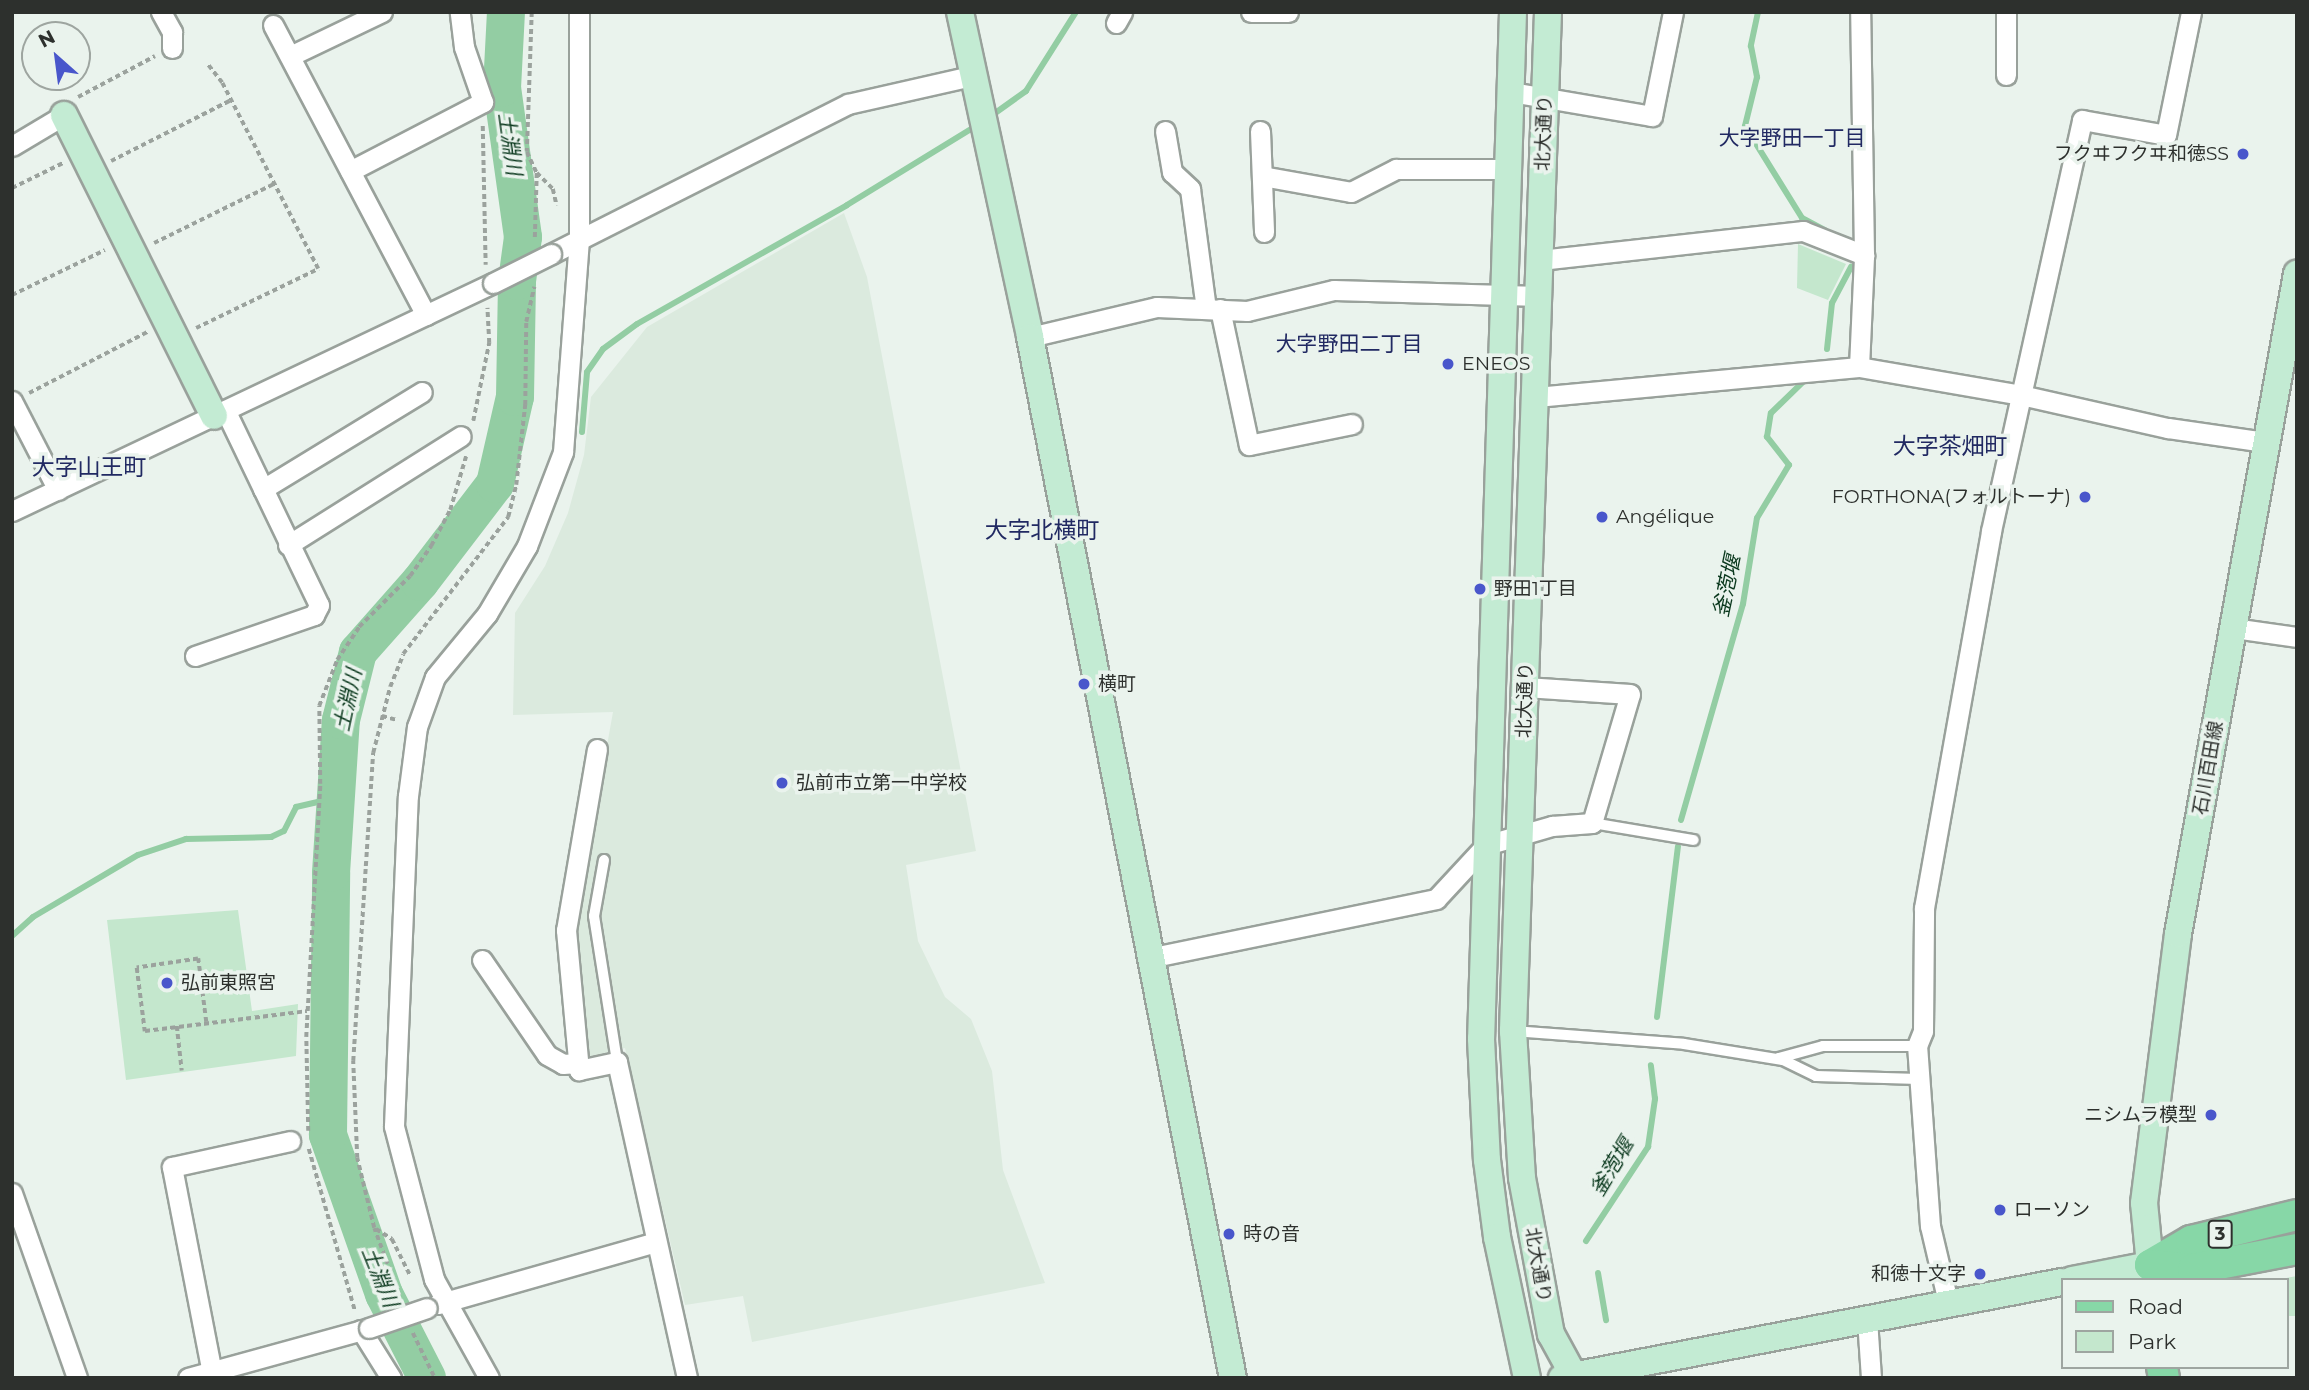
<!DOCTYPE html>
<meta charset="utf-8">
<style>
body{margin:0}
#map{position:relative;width:2309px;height:1390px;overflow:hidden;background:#eaf3ed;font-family:Montserrat,"Noto Sans JP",sans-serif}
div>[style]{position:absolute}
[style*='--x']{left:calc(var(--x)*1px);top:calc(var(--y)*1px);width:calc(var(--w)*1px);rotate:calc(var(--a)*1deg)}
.built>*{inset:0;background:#dbeade}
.green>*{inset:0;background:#c4e7cd}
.stream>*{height:6px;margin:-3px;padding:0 3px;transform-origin:3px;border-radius:3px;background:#93cda3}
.river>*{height:38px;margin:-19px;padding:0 19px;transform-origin:19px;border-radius:19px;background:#93cda3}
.path>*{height:3.5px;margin-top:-1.75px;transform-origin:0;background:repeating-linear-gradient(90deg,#9ba29d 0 5px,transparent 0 8.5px)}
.roads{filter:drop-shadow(2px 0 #99a19b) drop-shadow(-2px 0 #99a19b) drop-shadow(0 2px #99a19b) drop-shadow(0 -2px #99a19b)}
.lane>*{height:10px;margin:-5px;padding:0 5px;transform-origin:5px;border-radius:5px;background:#fff}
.street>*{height:19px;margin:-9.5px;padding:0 9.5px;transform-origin:9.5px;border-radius:9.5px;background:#fff}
.secondary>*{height:26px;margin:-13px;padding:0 13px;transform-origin:13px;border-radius:13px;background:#c3ebd3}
.primary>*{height:30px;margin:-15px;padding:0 15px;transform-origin:15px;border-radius:15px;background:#87d7a7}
.bridges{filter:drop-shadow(2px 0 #99a19b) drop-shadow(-2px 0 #99a19b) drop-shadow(0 2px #99a19b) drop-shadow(0 -2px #99a19b)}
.street-bridge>*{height:19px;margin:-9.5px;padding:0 9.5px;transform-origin:9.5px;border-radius:9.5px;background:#fff}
.dots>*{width:19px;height:19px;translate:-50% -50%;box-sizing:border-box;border:4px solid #eaf3ed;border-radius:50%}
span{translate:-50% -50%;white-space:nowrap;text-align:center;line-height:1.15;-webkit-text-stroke:7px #eaf3ed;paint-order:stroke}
.shield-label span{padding:2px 5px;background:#eaf3ed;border:2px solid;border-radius:5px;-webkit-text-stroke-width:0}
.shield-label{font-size:18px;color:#2d302d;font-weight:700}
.street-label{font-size:19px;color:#2d302d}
.poi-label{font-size:19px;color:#2d302d}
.right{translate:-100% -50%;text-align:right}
.left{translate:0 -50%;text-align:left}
.neighbourhood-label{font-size:21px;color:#212962}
.water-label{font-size:21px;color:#0a381d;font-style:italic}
.quarter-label{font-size:23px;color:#212962}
.frame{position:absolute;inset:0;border:14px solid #2d302d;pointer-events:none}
.legend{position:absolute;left:2061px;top:1278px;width:228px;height:91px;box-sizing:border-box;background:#eaf3ed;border:2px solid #9ea5a0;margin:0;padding:9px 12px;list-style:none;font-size:21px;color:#2d302d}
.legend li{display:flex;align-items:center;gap:14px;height:35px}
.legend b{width:35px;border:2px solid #9ea5a0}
.north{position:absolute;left:21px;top:21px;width:70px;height:70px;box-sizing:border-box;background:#eaf3ed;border:2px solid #9ea5a0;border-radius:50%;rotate:332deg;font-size:19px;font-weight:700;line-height:28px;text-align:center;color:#2d302d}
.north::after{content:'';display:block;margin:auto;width:24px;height:32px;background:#4956cb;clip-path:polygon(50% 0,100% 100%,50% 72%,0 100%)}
</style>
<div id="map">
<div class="built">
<i style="clip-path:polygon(844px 213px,867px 277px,976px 851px,906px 865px,918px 941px,945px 997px,971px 1019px,992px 1071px,1003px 1170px,1045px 1283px,752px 1342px,743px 1296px,685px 1305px,625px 1048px,593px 1057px,586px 1054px,573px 935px,613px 712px,513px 715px,515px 613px,545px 566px,568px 513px,584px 455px,591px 397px,647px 327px)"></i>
</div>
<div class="green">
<i style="clip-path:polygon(1798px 244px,1846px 264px,1828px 300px,1797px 288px)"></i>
<i style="clip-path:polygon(238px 910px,252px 1011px,298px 1004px,296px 1056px,126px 1080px,107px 920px)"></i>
<i style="clip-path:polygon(2297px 1276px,2297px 1316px,2286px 1316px,2286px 1280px,2276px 1280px)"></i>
</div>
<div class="stream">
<i style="--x:1758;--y:12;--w:35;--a:102"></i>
<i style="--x:1751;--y:46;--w:32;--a:79"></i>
<i style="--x:1757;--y:77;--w:50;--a:103.8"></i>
<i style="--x:1745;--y:126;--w:108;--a:58.2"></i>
<i style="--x:1802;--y:218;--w:26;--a:28"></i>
<i style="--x:991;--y:116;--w:43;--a:-35.5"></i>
<i style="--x:1026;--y:91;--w:93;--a:-57.7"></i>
<i style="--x:1827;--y:349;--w:46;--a:-83.8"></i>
<i style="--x:1832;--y:303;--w:41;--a:-62.2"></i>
<i style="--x:582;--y:432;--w:60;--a:-85.2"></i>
<i style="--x:587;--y:372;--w:28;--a:-55"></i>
<i style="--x:603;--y:349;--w:42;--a:-36.3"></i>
<i style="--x:637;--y:324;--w:241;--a:-29.5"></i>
<i style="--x:847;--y:205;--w:155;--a:-31.5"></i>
<i style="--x:1681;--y:820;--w:225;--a:-74"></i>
<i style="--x:1743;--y:604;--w:87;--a:-80.8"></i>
<i style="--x:1757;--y:518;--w:62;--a:-58.9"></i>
<i style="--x:1789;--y:465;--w:36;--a:-128"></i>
<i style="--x:1767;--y:437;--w:24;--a:-81"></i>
<i style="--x:1771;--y:413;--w:45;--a:-44.1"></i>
<i style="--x:12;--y:936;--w:28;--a:-42"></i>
<i style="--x:33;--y:917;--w:122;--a:-30.6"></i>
<i style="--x:138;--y:855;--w:51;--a:-18.4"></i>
<i style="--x:186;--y:839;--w:85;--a:-1.3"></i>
<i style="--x:271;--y:837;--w:14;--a:-25"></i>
<i style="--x:284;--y:831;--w:27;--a:-63"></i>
<i style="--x:296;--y:807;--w:40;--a:-13"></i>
<i style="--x:1657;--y:1017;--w:172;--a:-83"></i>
<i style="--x:1586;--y:1241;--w:113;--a:-56.6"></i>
<i style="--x:1648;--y:1147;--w:49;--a:-81.7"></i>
<i style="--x:1655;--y:1099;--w:34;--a:-97"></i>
<i style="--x:1598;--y:1273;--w:48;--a:80.3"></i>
</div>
<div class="river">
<i style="--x:427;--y:1378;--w:94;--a:-117.1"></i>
<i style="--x:384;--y:1294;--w:169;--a:-109.4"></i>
<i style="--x:328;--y:1135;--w:262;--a:-89.3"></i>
<i style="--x:331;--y:873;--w:153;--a:-86.3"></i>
<i style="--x:341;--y:720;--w:70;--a:-76"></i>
<i style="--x:358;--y:652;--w:94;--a:-48.5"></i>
<i style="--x:420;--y:582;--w:123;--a:-52.6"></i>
<i style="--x:495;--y:484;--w:89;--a:-77.1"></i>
<i style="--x:515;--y:397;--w:116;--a:-89"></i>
<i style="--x:517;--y:281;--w:44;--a:-82.2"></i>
<i style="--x:523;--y:237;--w:150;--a:-98"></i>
<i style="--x:502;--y:88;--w:76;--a:-87"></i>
</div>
<div class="path">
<i style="--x:532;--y:12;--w:140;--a:92"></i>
<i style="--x:527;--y:152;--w:23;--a:65"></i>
<i style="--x:537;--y:173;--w:68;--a:91.7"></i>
<i style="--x:78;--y:97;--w:87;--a:-28"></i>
<i style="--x:483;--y:126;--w:139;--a:88.8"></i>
<i style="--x:111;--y:161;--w:135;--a:-26.9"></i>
<i style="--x:537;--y:173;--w:23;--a:45"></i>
<i style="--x:553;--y:189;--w:17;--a:77"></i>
<i style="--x:12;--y:188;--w:57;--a:-26.1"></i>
<i style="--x:154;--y:243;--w:134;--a:-26.2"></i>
<i style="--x:12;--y:295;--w:103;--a:-25.8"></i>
<i style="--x:196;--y:328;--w:136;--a:-25.8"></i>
<i style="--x:318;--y:269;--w:209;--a:-117.3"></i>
<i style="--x:222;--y:83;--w:23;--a:-128"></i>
<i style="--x:29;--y:393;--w:133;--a:-27.3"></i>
<i style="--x:473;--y:421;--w:80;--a:-78.4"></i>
<i style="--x:489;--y:343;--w:35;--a:-93"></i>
<i style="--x:382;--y:716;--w:16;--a:15"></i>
<i style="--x:206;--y:1022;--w:64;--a:-97.2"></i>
<i style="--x:198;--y:959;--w:62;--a:171.6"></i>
<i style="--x:137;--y:968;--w:64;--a:82.8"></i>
<i style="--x:145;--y:1031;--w:163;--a:-7"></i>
<i style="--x:177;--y:1026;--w:45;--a:83.7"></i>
<i style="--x:308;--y:1131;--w:94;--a:-91.2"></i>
<i style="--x:306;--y:1037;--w:253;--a:-86.8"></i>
<i style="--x:320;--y:784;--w:78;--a:-90.7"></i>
<i style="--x:319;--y:706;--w:49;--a:-68.6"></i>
<i style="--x:337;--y:660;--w:40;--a:-56"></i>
<i style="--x:359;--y:627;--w:72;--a:-45"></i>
<i style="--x:410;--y:576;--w:37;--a:-55"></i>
<i style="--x:431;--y:546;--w:41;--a:-62.2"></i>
<i style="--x:450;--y:510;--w:56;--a:-73.5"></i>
<i style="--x:309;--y:1149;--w:167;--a:74.1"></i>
<i style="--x:376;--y:1229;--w:19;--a:32"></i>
<i style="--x:392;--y:1239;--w:40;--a:63.4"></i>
<i style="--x:399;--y:1296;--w:72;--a:-110.2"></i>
<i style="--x:374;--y:1228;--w:72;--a:-103.7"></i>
<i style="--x:357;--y:1158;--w:97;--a:-92.4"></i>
<i style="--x:353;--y:1061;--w:309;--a:-86.3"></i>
<i style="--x:373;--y:753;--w:68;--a:-75.6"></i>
<i style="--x:390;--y:687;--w:35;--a:-68"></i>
<i style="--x:403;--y:654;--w:173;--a:-52.5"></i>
<i style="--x:508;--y:517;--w:33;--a:-76"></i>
<i style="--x:516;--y:485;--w:81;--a:-83.6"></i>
<i style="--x:525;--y:405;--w:83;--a:-89.3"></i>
<i style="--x:526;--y:322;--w:36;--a:-77"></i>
<i style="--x:413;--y:1333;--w:50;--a:63.9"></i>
</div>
<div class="roads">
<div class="lane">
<i style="--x:1592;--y:823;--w:103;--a:9.5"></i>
<i style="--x:604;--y:860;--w:57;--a:100.1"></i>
<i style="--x:594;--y:916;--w:148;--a:81"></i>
<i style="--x:1513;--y:1031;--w:171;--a:4.3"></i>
<i style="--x:1684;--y:1044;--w:100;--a:9.2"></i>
<i style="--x:1917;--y:1046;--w:94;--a:180"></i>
<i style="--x:1823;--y:1046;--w:46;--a:164.7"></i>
<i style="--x:1779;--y:1058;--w:41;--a:25.9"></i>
<i style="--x:1816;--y:1076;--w:103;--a:1.7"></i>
</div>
<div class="street">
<i style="--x:161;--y:12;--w:23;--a:61"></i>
<i style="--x:172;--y:32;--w:16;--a:90"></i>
<i style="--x:1251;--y:12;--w:37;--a:0"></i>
<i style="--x:1116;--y:23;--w:13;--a:-61"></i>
<i style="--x:273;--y:25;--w:328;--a:62.2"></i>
<i style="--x:290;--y:56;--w:102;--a:-25.6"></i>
<i style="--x:2006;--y:75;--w:63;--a:-90"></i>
<i style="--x:1511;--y:92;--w:143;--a:9.7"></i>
<i style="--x:1652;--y:116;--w:106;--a:-78.6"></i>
<i style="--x:1165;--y:131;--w:42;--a:80.3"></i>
<i style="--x:1172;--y:172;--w:25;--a:43"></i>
<i style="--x:1190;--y:189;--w:121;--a:82.4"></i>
<i style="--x:1260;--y:131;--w:101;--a:87.7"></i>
<i style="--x:12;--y:146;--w:61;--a:-30.8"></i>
<i style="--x:350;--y:171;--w:150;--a:-27.4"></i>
<i style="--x:483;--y:102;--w:58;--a:-109.1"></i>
<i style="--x:464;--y:47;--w:35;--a:-97"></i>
<i style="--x:1262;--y:176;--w:90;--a:10.2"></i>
<i style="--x:1351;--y:192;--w:51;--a:-27.1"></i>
<i style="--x:1396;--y:169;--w:111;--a:0"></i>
<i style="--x:551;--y:254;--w:333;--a:-26.8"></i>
<i style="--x:848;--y:104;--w:131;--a:-12.8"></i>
<i style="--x:1540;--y:260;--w:265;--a:-6.3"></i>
<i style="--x:1803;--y:231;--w:66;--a:21.5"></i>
<i style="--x:1220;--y:309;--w:139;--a:78"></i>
<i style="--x:1249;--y:445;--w:105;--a:-11.5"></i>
<i style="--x:1030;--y:337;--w:130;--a:-13.3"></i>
<i style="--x:1157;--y:307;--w:90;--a:2.5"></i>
<i style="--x:1247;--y:311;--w:89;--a:-13.6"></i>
<i style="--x:1334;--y:290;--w:202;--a:1.7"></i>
<i style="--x:1859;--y:367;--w:112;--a:-87.4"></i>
<i style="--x:1864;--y:255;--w:243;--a:-90.9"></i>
<i style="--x:1536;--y:397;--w:324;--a:-5.3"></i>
<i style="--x:1859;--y:367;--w:164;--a:9.8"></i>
<i style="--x:2021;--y:395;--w:151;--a:12.7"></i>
<i style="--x:2168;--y:428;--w:98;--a:8.2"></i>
<i style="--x:12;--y:401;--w:100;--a:62.7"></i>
<i style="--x:263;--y:489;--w:186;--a:-31.4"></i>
<i style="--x:12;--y:511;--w:532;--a:-25.36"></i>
<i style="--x:288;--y:545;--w:204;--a:-32.2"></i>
<i style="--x:2233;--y:628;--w:65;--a:8"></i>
<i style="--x:195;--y:656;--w:126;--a:-19"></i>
<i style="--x:314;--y:615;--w:11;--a:-63"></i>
<i style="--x:319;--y:605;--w:216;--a:-115.7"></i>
<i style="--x:597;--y:749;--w:184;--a:99.7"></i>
<i style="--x:566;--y:930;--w:141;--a:84.7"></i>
<i style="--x:579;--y:1070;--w:39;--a:-12"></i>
<i style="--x:617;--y:1062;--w:324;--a:77.5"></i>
<i style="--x:1149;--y:958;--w:293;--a:-11.6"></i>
<i style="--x:1436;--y:899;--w:74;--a:-47.2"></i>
<i style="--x:1486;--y:845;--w:69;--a:-16.1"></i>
<i style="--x:1552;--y:826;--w:40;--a:-4.3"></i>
<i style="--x:1592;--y:823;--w:134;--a:-73.6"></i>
<i style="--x:1630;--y:694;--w:105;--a:-176.2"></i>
<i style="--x:482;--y:960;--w:115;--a:55.6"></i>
<i style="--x:547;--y:1055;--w:18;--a:29"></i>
<i style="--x:563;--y:1064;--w:15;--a:-4"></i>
<i style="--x:12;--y:1193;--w:196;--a:70.6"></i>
<i style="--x:1948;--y:1302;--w:78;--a:-103.3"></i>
<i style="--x:1930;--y:1226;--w:180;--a:-94.1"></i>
<i style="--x:1917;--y:1046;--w:16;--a:-68"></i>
<i style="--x:1923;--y:1031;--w:123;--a:-89.5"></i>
<i style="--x:1924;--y:908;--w:383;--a:-79.9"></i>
<i style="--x:1991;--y:531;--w:421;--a:-77.5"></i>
<i style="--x:2082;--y:120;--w:85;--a:10.1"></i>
<i style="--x:2166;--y:135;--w:126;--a:-78.5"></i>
<i style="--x:438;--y:1304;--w:227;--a:-15.9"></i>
<i style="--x:1867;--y:1319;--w:59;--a:86.1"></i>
<i style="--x:361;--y:1330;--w:57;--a:58"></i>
<i style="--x:188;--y:1378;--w:188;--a:-15.4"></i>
<i style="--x:213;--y:1378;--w:215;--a:-101"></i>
<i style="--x:172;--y:1167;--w:121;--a:-12.4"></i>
<i style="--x:489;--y:1378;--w:113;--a:-119.1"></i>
<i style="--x:434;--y:1279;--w:158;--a:-104.7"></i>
<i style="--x:394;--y:1126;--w:330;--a:-87.6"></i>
<i style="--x:408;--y:796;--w:70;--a:-82.6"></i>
<i style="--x:417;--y:727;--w:53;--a:-70.2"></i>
<i style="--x:435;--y:677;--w:82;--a:-50.5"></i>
<i style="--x:487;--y:614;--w:79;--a:-59.5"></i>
<i style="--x:527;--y:546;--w:101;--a:-69"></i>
<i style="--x:563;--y:452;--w:213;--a:-85.7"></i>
<i style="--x:579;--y:240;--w:228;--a:-90"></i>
</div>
<div class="secondary">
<i style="--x:960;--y:12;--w:332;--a:77.8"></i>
<i style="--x:1030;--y:337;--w:1061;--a:78.97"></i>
<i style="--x:1513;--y:12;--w:1027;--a:91.78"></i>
<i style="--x:1481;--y:1039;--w:121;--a:87.2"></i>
<i style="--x:1487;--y:1160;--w:78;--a:82.6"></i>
<i style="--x:1497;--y:1237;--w:144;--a:78"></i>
<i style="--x:1548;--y:12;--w:1020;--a:91.97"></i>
<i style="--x:1513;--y:1031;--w:147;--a:86.5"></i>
<i style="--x:1522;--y:1178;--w:159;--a:79.5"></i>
<i style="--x:1551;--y:1334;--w:50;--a:61.4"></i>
<i style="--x:64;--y:115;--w:336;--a:63.5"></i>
<i style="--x:2072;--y:1280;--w:79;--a:-10.9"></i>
<i style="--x:2150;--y:1265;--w:62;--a:-95.5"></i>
<i style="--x:2144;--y:1203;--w:271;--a:-82.8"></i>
<i style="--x:2178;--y:934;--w:671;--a:-79.78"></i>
<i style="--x:1562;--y:1378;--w:509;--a:-10.87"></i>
</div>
<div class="primary">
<i style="--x:2150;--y:1265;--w:48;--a:-30.3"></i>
<i style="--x:2191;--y:1241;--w:109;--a:-13.8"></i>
<i style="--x:2150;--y:1265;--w:43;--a:5.3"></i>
<i style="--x:2193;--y:1269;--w:106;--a:-10.9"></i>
<i style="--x:2162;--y:1367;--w:11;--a:80"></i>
</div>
</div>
<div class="bridges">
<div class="street-bridge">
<i style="--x:493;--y:283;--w:65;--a:-26.6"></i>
<i style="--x:369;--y:1328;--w:61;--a:-19"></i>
</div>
</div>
<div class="dots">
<i style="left:2243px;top:154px;background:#4956cb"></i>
<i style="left:1448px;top:364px;background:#4956cb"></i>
<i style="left:2085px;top:497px;background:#4956cb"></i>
<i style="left:1602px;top:517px;background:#4956cb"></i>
<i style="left:1480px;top:589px;background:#4956cb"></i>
<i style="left:1084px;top:684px;background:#4956cb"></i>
<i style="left:782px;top:783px;background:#4956cb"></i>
<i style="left:167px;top:983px;background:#4956cb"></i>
<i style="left:2211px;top:1115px;background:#4956cb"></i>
<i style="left:2000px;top:1210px;background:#4956cb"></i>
<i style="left:1229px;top:1234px;background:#4956cb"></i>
<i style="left:1980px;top:1274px;background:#4956cb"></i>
</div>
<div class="shield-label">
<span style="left:2220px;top:1234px">3</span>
</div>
<div class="street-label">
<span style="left:1544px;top:133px;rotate:-88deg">北大通り</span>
<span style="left:1525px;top:700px;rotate:-88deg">北大通り</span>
<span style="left:2208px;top:768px;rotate:-80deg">石川百田線</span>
<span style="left:1538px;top:1265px;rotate:80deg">北大通り</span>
</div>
<div class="poi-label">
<span class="right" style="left:2229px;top:154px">フクヰフクヰ和徳SS</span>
<span class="left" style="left:1462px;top:364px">ENEOS</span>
<span class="right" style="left:2071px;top:497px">FORTHONA(フォルトーナ)</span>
<span class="left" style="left:1616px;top:517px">Angélique</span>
<span class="left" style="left:1494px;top:589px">野田1丁目</span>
<span class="left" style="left:1098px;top:684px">横町</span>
<span class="left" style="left:796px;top:783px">弘前市立第一中学校</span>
<span class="left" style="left:181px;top:983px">弘前東照宮</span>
<span class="right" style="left:2197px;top:1115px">ニシムラ模型</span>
<span class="left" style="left:2014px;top:1210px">ローソン</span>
<span class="left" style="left:1243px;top:1234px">時の音</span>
<span class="right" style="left:1966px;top:1274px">和徳十文字</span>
</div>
<div class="neighbourhood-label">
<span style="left:1792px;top:138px">大字野田一丁目</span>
<span style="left:1349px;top:344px">大字野田二丁目</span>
</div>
<div class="water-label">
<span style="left:510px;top:144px;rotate:82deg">土淵川</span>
<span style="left:1727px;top:586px;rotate:-78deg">釜萢堰</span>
<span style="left:348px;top:700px;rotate:-78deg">土淵川</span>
<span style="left:1612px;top:1167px;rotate:-59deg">釜萢堰</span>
<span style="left:380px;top:1277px;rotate:68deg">土淵川</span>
</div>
<div class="quarter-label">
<span style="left:1950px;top:446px">大字茶畑町</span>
<span style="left:89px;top:467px">大字山王町</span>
<span style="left:1042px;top:530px">大字北横町</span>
</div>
<div class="frame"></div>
<ul class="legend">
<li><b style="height:9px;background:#87d7a7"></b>Road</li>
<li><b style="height:19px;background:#c4e7cd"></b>Park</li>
</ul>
<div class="north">N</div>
</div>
